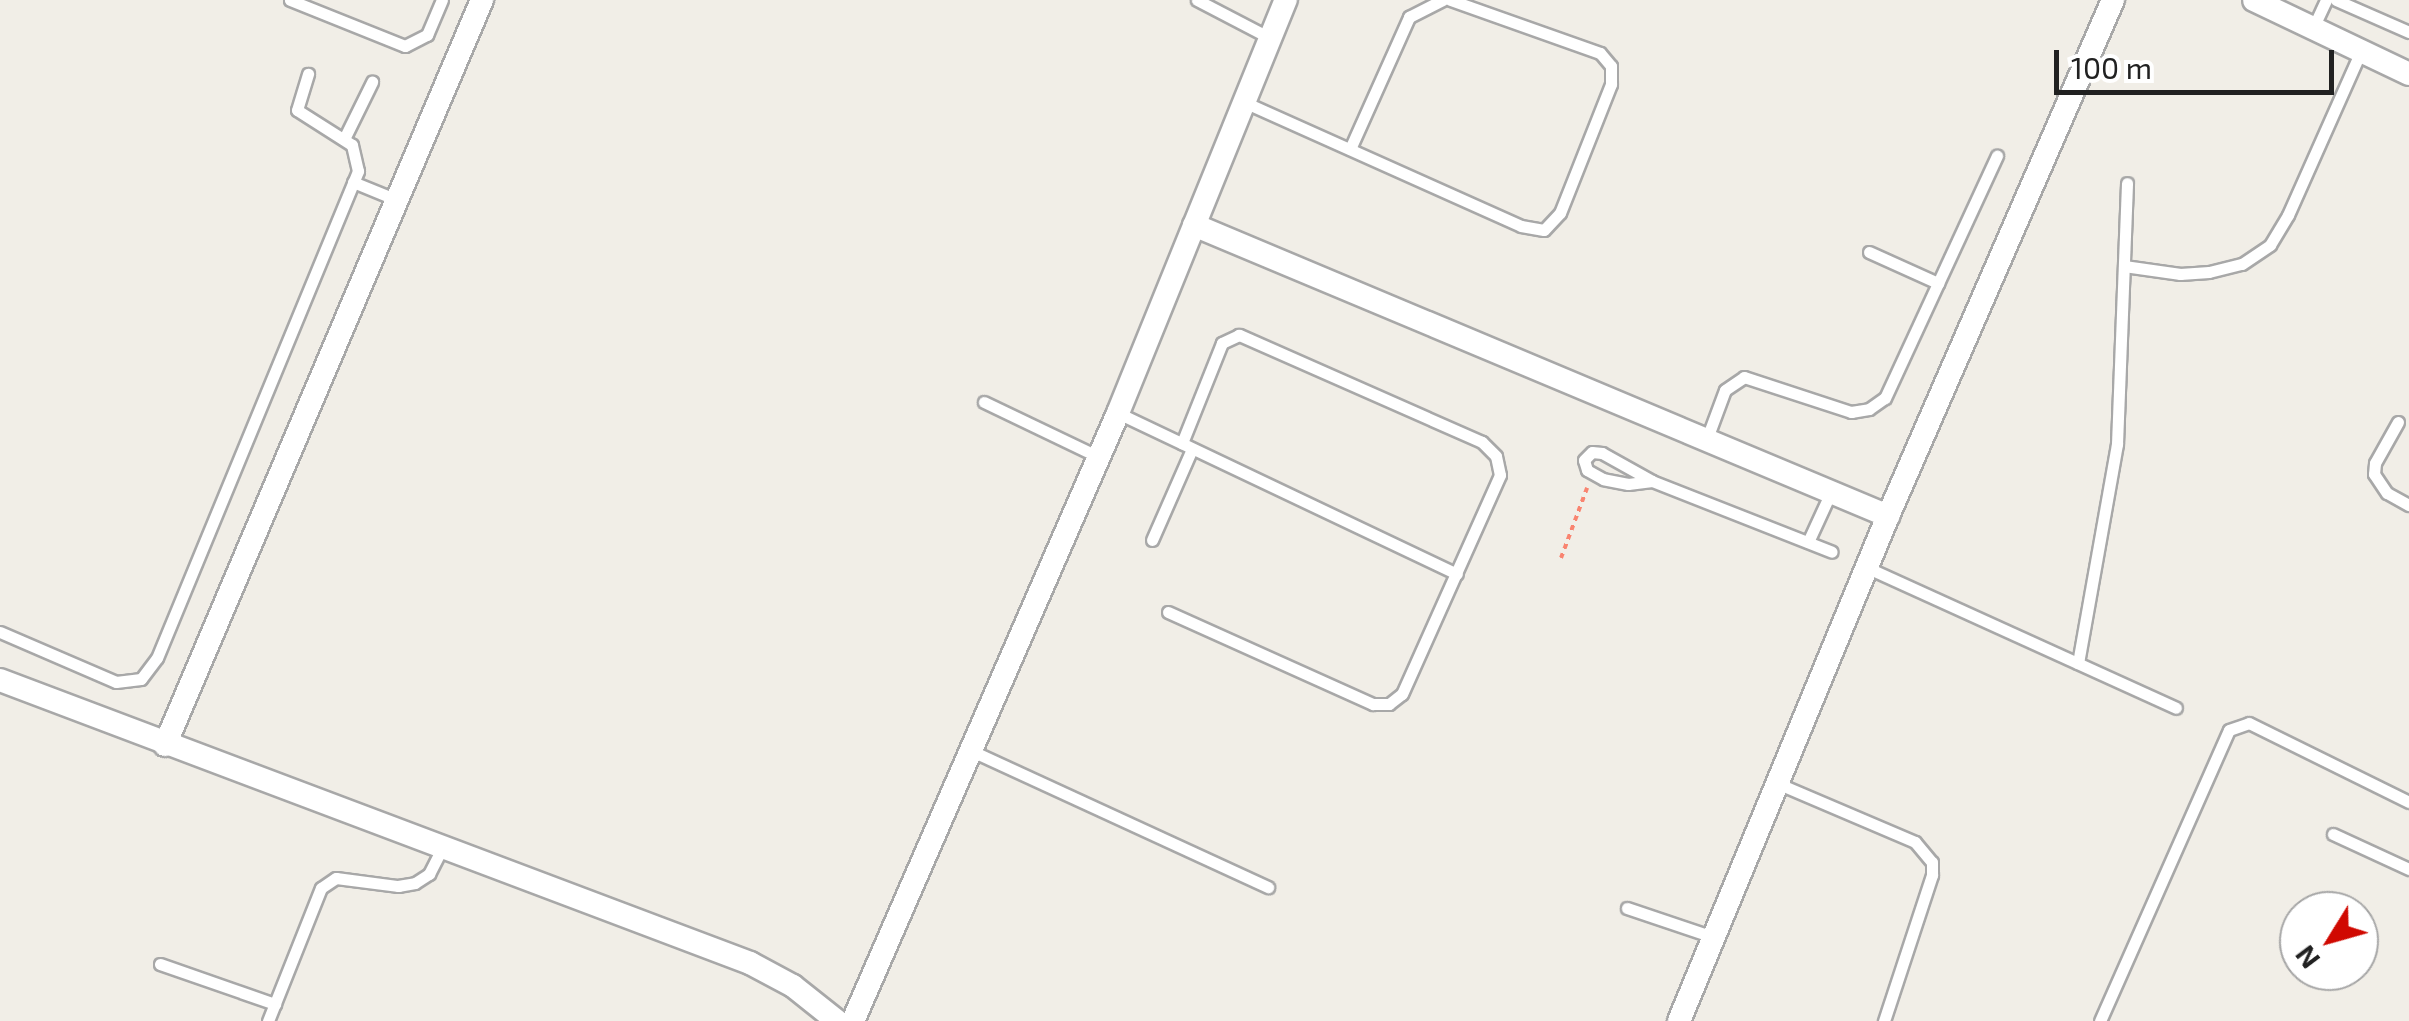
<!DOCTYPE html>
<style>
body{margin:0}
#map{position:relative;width:2409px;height:1021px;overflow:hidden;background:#f1eee7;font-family:"Exo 2",sans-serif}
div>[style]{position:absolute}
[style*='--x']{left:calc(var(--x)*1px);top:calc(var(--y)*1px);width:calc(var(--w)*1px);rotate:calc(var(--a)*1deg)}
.path>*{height:4px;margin-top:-2px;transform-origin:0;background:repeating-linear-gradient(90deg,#f98470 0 5px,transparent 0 10px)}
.roads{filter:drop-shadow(2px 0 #a8a8a8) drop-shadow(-2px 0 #a8a8a8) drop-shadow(0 2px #a8a8a8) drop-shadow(0 -2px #a8a8a8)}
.service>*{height:11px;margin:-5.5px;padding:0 5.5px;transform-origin:5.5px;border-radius:5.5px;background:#fff}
.minor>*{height:22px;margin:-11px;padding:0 11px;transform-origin:11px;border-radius:11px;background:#fff}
span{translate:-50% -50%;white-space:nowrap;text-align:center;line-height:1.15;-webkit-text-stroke:8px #fff;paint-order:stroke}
.north{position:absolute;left:2279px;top:891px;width:100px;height:100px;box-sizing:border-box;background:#fff;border:2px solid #a6a6a6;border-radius:50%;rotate:233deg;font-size:28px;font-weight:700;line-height:40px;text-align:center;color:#212121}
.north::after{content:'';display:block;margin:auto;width:35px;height:45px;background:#d00901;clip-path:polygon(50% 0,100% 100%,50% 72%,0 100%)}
.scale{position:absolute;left:2054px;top:50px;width:280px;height:45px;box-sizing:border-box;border:5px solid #212121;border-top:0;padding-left:12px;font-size:30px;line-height:35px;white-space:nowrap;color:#212121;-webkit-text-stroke:8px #fff;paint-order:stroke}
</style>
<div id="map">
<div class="path">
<i style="--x:1561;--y:558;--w:75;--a:-69.6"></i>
</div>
<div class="roads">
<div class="service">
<i style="--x:290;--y:0;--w:124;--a:21.8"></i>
<i style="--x:405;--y:46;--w:25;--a:-27"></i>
<i style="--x:427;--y:35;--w:38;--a:-67"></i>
<i style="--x:1197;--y:0;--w:82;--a:27.5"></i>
<i style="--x:2336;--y:0;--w:80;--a:23.7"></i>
<i style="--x:2313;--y:28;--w:31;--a:-65"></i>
<i style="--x:1244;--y:102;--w:303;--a:24.1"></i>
<i style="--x:1521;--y:226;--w:23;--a:10"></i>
<i style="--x:1544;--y:230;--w:23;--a:-47"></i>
<i style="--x:1560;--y:213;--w:139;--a:-68.4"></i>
<i style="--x:1611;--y:84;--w:18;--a:-90"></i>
<i style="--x:1611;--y:66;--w:17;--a:-130"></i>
<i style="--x:1600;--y:53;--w:159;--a:-160.5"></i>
<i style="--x:344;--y:139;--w:64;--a:-63.8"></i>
<i style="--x:1350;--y:149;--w:145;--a:-65.9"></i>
<i style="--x:1409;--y:17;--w:38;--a:-27"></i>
<i style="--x:353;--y:182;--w:48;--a:22.2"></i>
<i style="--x:1869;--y:252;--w:76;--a:24.2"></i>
<i style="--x:2124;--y:266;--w:57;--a:8.1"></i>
<i style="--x:2180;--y:274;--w:29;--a:-4"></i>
<i style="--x:2209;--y:272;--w:34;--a:-14"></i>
<i style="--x:2242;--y:264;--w:34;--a:-34"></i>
<i style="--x:2270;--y:245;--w:35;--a:-59"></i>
<i style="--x:2288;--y:215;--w:180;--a:-66"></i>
<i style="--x:984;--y:402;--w:127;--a:25.6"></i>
<i style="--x:1118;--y:413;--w:375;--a:25.4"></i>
<i style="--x:2398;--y:422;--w:47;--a:119.3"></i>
<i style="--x:2375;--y:463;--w:11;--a:95"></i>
<i style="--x:2374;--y:474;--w:23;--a:56"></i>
<i style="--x:2387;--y:493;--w:25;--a:29"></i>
<i style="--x:1706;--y:441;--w:54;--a:-69.6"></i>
<i style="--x:1725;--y:390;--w:23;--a:-34"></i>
<i style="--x:1744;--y:377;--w:113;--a:18.1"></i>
<i style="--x:1851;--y:412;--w:18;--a:-9"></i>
<i style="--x:1869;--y:409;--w:19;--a:-35"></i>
<i style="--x:1885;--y:398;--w:267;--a:-65.2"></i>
<i style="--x:1652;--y:481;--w:24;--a:173"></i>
<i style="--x:1628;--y:484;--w:25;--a:-169"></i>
<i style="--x:1603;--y:479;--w:18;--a:-151"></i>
<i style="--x:1587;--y:470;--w:10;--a:-107"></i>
<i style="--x:1584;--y:460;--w:11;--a:-45"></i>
<i style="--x:1592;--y:452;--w:10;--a:6"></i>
<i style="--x:1602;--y:453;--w:57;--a:29.2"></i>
<i style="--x:1652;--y:481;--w:193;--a:21.5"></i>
<i style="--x:1152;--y:540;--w:99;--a:-66.3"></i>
<i style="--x:1808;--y:542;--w:55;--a:-65.3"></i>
<i style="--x:1868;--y:568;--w:338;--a:24.4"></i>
<i style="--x:1168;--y:612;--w:225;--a:24.2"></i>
<i style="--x:1373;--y:704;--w:16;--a:0"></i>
<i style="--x:1389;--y:704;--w:16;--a:-38"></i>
<i style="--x:1402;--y:694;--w:240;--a:-65.9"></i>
<i style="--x:1500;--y:475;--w:19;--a:-102"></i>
<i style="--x:1496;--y:456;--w:20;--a:-135"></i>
<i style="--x:1482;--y:442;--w:266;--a:-156.2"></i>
<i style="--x:1239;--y:335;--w:19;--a:155"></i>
<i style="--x:1222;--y:343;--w:108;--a:111.8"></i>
<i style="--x:0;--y:632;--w:126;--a:23.3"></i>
<i style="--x:116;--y:682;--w:25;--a:-7"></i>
<i style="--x:141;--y:679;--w:26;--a:-53"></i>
<i style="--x:157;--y:658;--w:527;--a:-67.57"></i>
<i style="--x:358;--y:171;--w:27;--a:-103"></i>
<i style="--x:352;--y:145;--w:65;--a:-147.5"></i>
<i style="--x:297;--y:110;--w:38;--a:-73"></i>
<i style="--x:2078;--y:663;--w:222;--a:-79.9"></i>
<i style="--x:2117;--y:444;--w:261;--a:-87.8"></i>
<i style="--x:972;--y:751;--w:326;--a:24.7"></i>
<i style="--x:1779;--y:784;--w:148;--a:23.1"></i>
<i style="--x:1915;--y:842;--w:26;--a:50"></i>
<i style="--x:1932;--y:862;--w:13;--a:90"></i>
<i style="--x:1932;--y:875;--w:154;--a:108.2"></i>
<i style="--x:2333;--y:834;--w:84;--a:24.7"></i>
<i style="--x:1627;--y:908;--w:94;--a:18.6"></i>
<i style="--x:160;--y:964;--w:122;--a:19.2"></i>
<i style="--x:268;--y:1021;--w:143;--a:-68.3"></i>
<i style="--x:321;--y:888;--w:18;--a:-34"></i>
<i style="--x:336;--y:878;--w:63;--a:7.4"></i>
<i style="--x:398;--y:886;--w:17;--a:-10"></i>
<i style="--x:415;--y:883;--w:17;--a:-33"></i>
<i style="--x:429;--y:874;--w:28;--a:-63"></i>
<i style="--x:2100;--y:1021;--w:318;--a:-66.1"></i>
<i style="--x:2229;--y:730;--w:21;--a:-19"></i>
<i style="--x:2249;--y:723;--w:178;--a:26.3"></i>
</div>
<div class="minor">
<i style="--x:2254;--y:0;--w:172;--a:25.5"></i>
<i style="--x:1194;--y:225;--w:753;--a:22.75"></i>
<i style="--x:0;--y:680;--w:802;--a:20.67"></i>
<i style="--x:750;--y:963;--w:49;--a:28.1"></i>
<i style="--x:793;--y:986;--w:56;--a:38.5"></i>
<i style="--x:165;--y:745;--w:810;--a:-66.95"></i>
<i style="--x:853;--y:1021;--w:663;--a:-66.45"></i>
<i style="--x:1118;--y:413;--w:446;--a:-67.9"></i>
<i style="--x:1679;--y:1021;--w:547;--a:-67.52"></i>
<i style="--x:1888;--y:516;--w:563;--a:-66.44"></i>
</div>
</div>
<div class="north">N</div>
<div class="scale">100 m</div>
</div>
